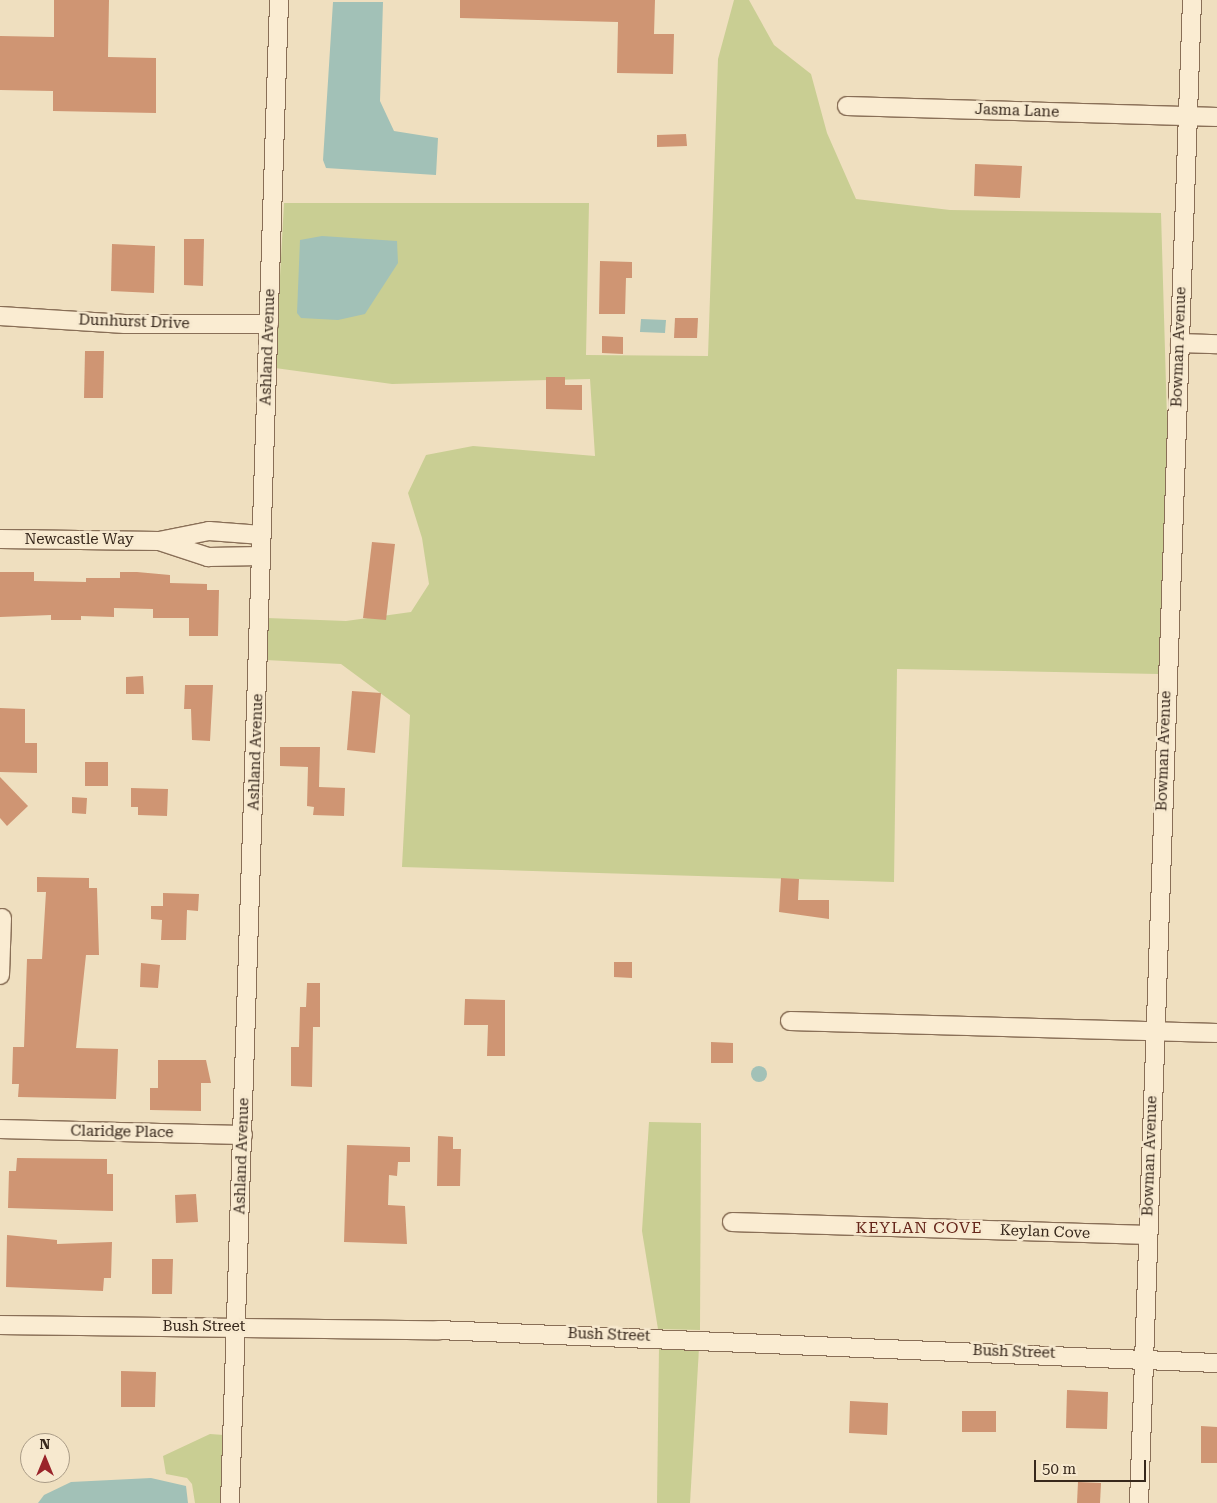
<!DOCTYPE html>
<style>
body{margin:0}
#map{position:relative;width:1217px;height:1503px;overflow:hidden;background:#efdfbf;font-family:"Roboto Serif",serif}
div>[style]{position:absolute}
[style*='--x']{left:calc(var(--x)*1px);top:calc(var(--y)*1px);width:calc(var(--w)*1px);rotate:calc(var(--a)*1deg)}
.green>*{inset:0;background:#c9ce93}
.water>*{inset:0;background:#a2c1b7}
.round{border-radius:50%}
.building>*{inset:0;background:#cf9573}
.roads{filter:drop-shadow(1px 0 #896f57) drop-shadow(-1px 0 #896f57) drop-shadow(0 1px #896f57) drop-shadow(0 -1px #896f57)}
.street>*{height:18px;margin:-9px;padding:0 9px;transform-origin:9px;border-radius:9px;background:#faecd2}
span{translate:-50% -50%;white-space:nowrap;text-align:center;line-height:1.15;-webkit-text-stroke:5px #f7e9cf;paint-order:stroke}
.street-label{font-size:15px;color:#37281c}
.neighbourhood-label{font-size:16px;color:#66261a;letter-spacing:1px}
.north{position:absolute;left:20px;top:1433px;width:50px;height:50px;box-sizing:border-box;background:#f7e9cf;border:1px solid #aa9c87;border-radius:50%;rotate:0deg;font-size:14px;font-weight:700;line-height:20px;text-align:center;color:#37281c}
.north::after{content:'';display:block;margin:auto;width:18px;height:22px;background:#9a242a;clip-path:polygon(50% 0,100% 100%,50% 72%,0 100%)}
.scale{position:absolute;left:1034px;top:1460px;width:112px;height:22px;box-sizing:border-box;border:2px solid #37281c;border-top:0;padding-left:6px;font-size:15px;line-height:18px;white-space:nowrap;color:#37281c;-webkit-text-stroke:4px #f7e9cf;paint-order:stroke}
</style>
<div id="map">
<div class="green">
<i style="clip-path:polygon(734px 0,749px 0,774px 45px,811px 74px,827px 133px,856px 199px,950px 210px,1161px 213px,1168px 454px,1159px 674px,897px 669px,894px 882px,402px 867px,410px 715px,341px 664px,266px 660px,267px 618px,346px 621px,411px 612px,429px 584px,422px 538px,408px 493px,426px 455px,473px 446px,595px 456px,590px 379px,392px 384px,275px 368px,284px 203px,589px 203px,586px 355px,708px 356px,718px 59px)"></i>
<i style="clip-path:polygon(649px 1122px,701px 1123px,700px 1330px,658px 1329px,642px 1231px)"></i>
<i style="clip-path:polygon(659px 1346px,699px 1348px,690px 1503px,657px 1503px)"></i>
<i style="clip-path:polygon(210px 1434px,224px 1435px,222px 1503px,195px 1503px,192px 1484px,187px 1478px,166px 1474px,163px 1456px)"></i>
</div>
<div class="water">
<i style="clip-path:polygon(333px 2px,383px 2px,380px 101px,394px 131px,438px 138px,436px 175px,326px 168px,323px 160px)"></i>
<i style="clip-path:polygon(322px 236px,397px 241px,398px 263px,365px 314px,338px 320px,301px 318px,297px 313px,300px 240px)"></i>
<i style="clip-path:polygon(641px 319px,666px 320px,665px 333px,640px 332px)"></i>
<i class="round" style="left:751px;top:1066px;width:16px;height:16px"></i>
<i style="clip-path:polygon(151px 1478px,186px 1486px,188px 1503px,38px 1503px,44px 1495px,71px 1482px)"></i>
</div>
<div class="building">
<i style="clip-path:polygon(54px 0,109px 0,108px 57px,156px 58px,156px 113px,53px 111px,53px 91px,0 90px,0 36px,54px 37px)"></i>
<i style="clip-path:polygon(460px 0,655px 0,654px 34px,674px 34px,673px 74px,617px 73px,618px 22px,460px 18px)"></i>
<i style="clip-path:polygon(686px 134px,687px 146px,657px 147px,657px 135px)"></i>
<i style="clip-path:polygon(975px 164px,1022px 166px,1020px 198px,974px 196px)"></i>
<i style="clip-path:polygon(184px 239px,204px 239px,203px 286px,184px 285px)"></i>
<i style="clip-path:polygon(112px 244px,155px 246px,154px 293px,111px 291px)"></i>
<i style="clip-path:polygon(600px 261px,632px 262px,632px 278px,626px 278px,625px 314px,599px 314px)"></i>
<i style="clip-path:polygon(675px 318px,698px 318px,697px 338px,674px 338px)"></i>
<i style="clip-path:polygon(602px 336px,623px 337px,623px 354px,602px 353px)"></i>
<i style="clip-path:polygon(85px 351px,104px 351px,103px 398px,84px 398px)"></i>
<i style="clip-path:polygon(546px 377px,565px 377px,565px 385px,582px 385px,582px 410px,546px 409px)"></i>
<i style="clip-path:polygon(372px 542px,395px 544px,386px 620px,363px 618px)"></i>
<i style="clip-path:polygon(0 572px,34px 572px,34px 581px,86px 582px,86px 578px,120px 578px,120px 572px,137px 572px,170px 575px,170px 583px,207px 584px,207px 590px,219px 590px,218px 636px,189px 636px,189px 618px,153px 618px,153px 609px,114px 608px,114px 617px,81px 616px,81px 620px,51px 620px,51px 615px,0 617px)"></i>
<i style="clip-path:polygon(143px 676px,144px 694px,126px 694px,126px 677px)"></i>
<i style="clip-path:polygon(185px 685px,213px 685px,210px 741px,192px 740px,191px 709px,184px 709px)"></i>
<i style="clip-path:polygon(352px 691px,381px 693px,375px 753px,347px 750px)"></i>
<i style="clip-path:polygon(0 708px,25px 709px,25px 743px,37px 743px,37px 773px,0 772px)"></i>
<i style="clip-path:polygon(280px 747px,320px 747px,319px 787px,345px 788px,344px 816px,313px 815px,314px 807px,307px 806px,308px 767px,280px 766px)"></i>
<i style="clip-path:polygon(85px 762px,108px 762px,108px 786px,85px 786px)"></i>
<i style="clip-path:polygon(0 777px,28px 806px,7px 826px,0 818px)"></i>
<i style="clip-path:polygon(131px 788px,168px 789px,167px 816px,138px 815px,138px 807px,131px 807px)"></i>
<i style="clip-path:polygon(72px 797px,87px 798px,86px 814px,72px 813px)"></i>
<i style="clip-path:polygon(37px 877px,89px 878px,89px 888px,97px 888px,99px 955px,86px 955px,76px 1048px,118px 1049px,116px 1099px,18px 1097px,19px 1084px,12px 1084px,13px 1047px,24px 1047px,27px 959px,42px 959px,46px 892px,37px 892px)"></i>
<i style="clip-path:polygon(781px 878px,799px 879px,798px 900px,829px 900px,829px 919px,779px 912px)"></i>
<i style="clip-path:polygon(163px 893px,199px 894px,198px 911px,187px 910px,186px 940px,161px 940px,162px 920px,151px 919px,151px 906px,163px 906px)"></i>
<i style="clip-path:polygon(614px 962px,632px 962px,632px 978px,614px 977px)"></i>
<i style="clip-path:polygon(141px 963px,160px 965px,158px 988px,140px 987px)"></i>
<i style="clip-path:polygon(307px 983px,320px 983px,320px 1027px,313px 1027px,312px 1087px,291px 1086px,291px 1047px,299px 1047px,300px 1007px,306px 1007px)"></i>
<i style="clip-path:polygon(465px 999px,505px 1000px,505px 1056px,487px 1056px,488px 1025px,464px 1025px)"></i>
<i style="clip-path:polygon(711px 1042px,733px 1043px,733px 1063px,711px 1063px)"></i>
<i style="clip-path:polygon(158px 1060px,206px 1060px,211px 1083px,201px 1083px,201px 1111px,150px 1110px,150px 1088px,158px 1088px)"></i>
<i style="clip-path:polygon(438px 1136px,453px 1137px,453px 1149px,461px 1149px,460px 1186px,437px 1186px)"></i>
<i style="clip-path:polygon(347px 1145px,410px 1147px,410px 1162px,398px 1162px,397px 1176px,389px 1175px,388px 1205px,405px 1206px,407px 1244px,344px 1242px)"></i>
<i style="clip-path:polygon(17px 1158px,107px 1159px,107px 1174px,113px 1174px,113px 1211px,8px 1208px,9px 1171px,16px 1171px)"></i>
<i style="clip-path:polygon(196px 1194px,198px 1222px,176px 1223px,175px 1195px)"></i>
<i style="clip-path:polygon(7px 1235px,57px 1240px,57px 1244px,112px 1242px,111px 1278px,104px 1278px,103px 1291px,6px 1287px)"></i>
<i style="clip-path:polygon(152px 1259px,173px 1259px,172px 1294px,152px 1294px)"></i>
<i style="clip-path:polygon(121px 1371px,156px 1372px,155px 1407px,121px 1407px)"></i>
<i style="clip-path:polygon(1067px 1390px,1108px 1392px,1107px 1429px,1066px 1428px)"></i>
<i style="clip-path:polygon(850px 1401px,888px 1403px,887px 1435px,849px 1433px)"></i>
<i style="clip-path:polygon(962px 1411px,996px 1411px,996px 1432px,962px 1432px)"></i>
<i style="clip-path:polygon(1201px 1426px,1217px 1427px,1217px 1463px,1201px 1463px)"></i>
<i style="clip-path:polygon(1078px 1482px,1101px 1483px,1100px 1503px,1077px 1503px)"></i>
</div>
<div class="roads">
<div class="street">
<i style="--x:847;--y:106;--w:370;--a:1.7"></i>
<i style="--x:0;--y:316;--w:125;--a:3.7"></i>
<i style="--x:125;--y:324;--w:144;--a:0"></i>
<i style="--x:1180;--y:343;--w:37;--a:2"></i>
<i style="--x:0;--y:539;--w:159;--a:0.7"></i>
<i style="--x:159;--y:541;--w:51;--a:-11.3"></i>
<i style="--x:209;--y:531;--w:53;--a:4.3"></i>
<i style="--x:159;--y:541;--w:52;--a:18.1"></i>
<i style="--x:208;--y:557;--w:53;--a:-1.1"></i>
<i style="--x:0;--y:975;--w:57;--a:-88"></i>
<i style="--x:790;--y:1021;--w:427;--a:1.6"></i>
<i style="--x:0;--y:1129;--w:243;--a:1.4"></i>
<i style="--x:732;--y:1222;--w:416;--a:1.8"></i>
<i style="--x:0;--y:1325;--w:438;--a:0.7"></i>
<i style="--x:438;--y:1330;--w:780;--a:2.43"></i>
<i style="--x:230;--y:1503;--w:1504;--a:-88.13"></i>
<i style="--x:1139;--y:1503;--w:1504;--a:-87.98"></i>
</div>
</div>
<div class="street-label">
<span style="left:1017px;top:111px;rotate:2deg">Jasma Lane</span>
<span style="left:134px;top:322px;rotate:2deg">Dunhurst Drive</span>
<span style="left:268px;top:347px;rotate:-88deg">Ashland Avenue</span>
<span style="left:1179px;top:347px;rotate:-88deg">Bowman Avenue</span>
<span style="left:79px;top:540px">Newcastle Way</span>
<span style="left:1164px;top:751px;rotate:-88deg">Bowman Avenue</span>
<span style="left:256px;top:752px;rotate:-88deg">Ashland Avenue</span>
<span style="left:122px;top:1132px;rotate:1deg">Claridge Place</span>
<span style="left:242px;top:1156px;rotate:-88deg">Ashland Avenue</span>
<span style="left:1150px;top:1156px;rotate:-88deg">Bowman Avenue</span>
<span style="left:1045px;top:1232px;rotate:2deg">Keylan Cove</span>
<span style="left:204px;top:1327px">Bush Street</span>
<span style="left:609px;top:1335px;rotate:2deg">Bush Street</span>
<span style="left:1014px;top:1352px;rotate:2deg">Bush Street</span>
</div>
<div class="neighbourhood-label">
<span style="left:919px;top:1228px">KEYLAN COVE</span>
</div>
<div class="north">N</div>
<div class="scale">50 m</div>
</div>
